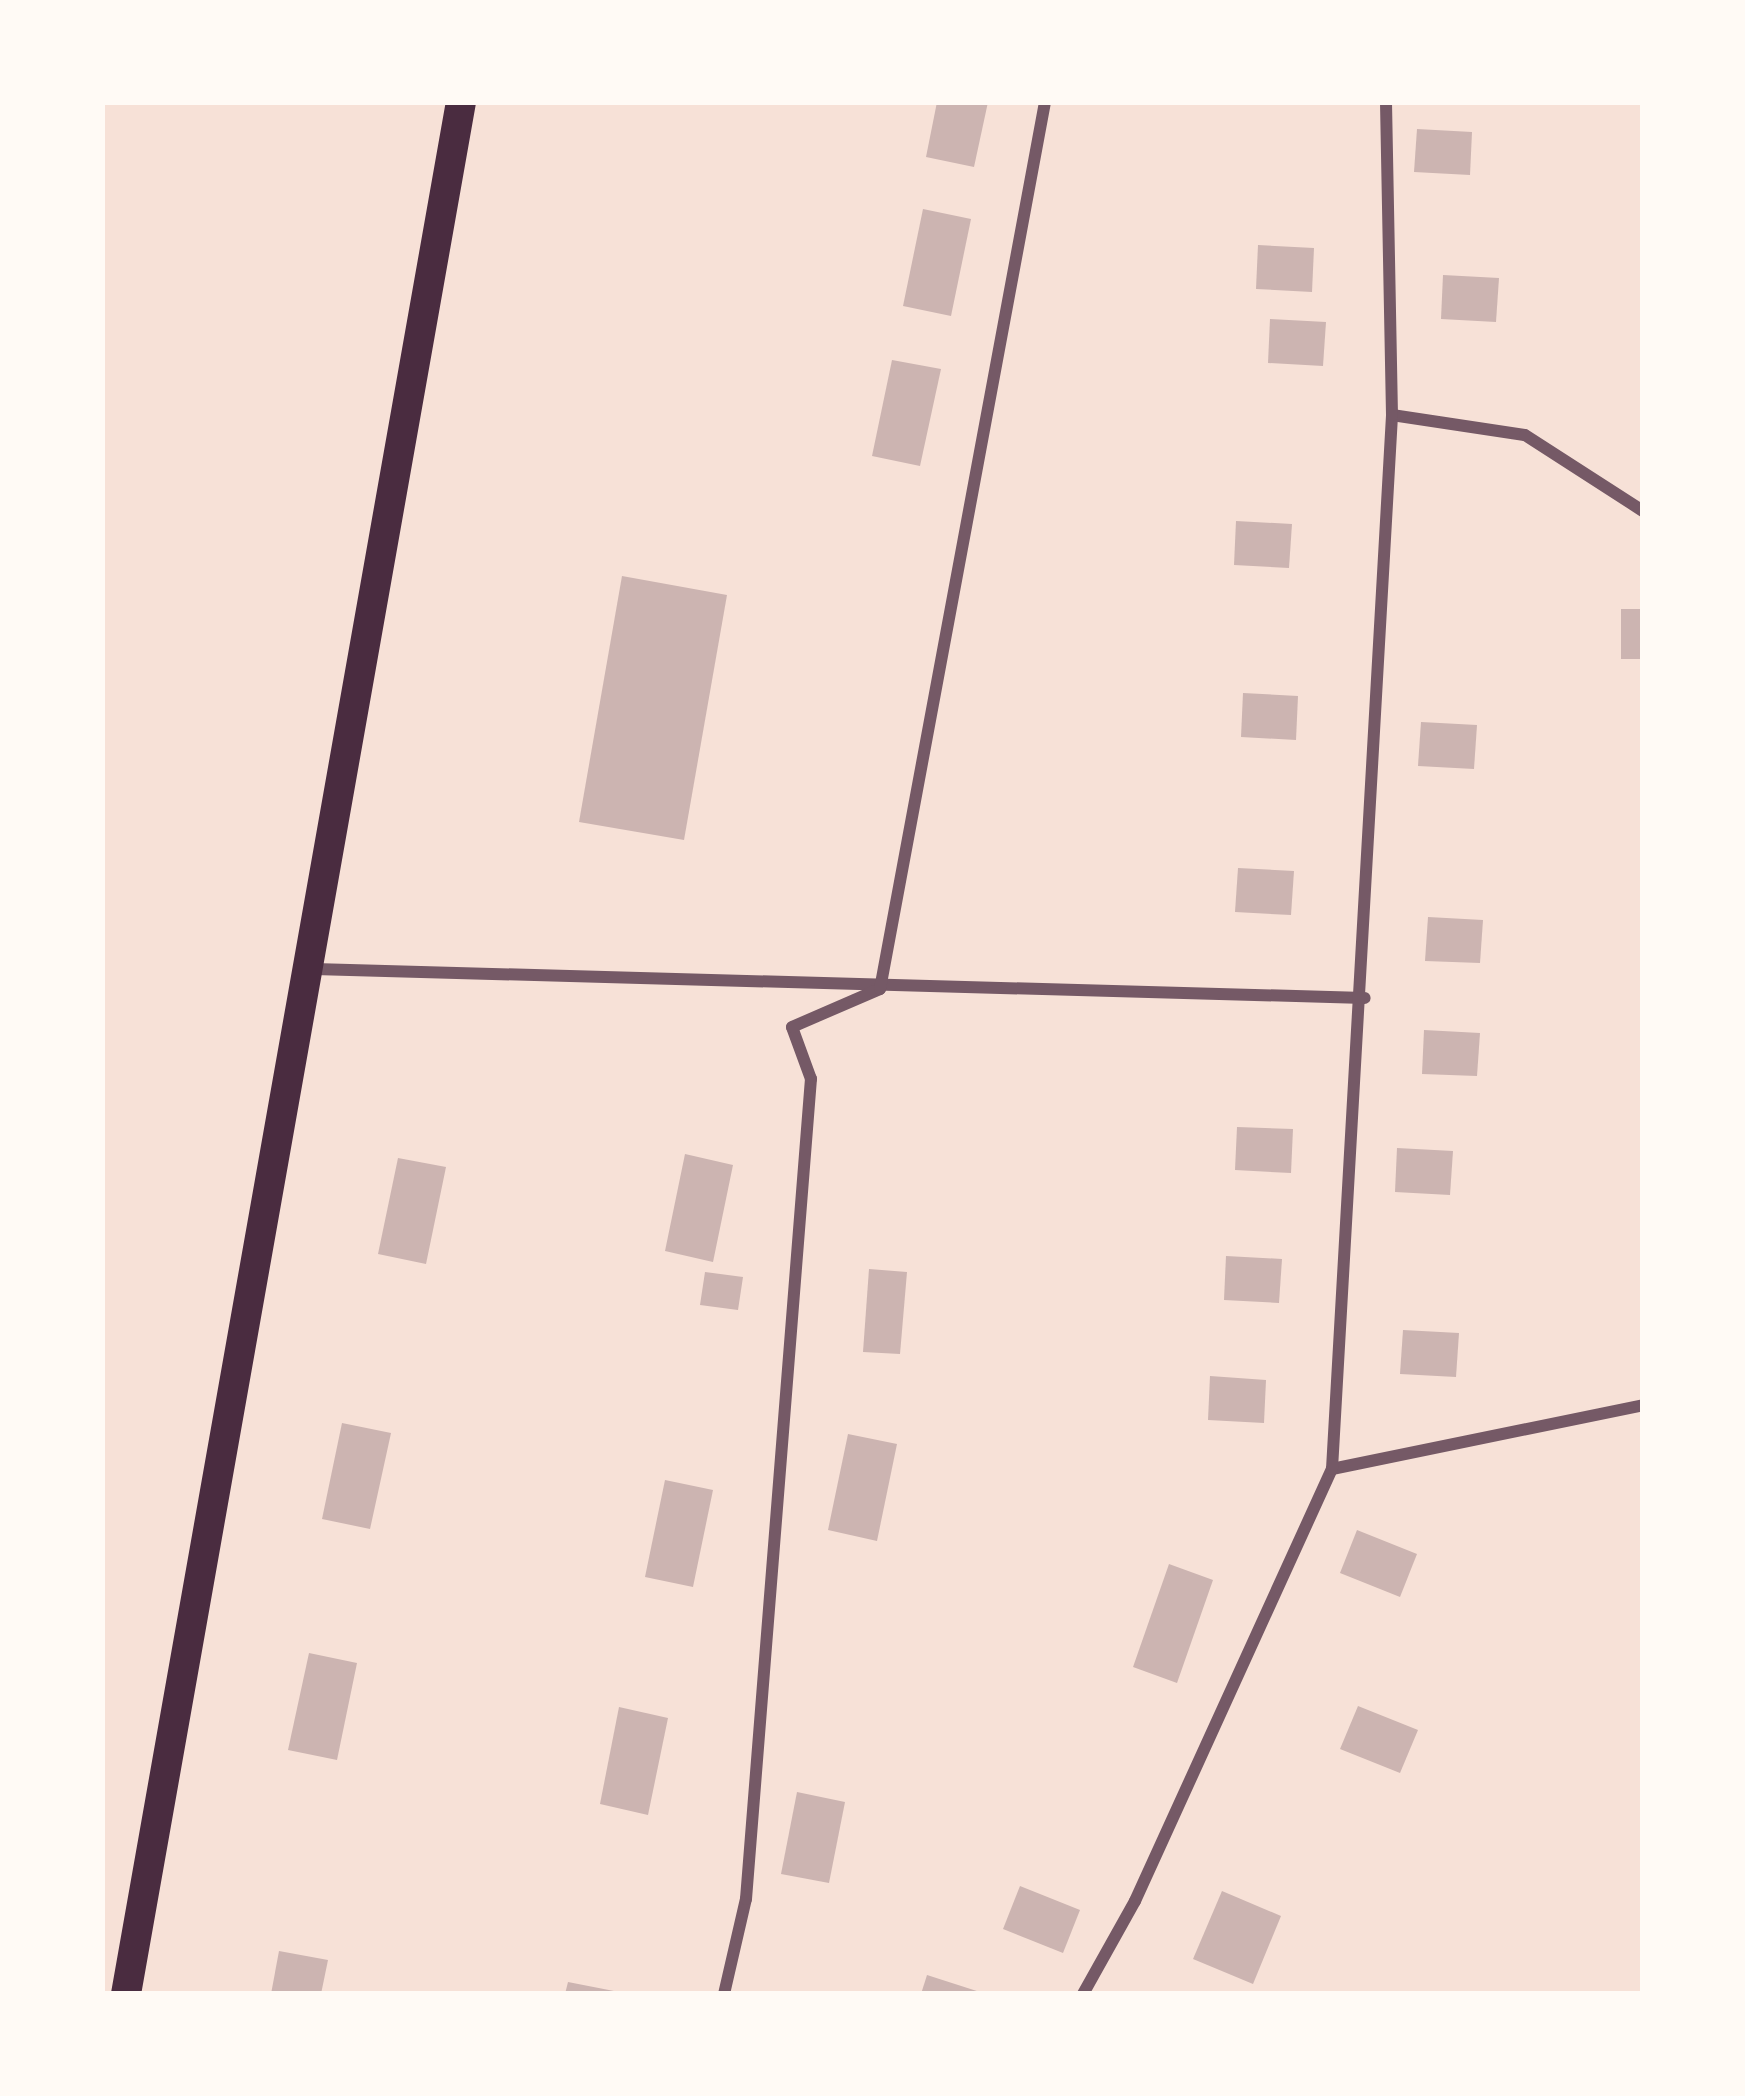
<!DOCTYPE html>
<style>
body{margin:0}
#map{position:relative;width:1745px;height:2096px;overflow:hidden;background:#f7e1d7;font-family:"Source Sans 3",sans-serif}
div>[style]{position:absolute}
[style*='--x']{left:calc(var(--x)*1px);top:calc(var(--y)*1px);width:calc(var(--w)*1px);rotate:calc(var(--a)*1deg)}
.building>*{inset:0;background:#ccb4b1}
.minor>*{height:12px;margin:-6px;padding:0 6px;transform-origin:6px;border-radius:6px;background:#755966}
.primary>*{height:30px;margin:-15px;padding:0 15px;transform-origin:15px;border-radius:15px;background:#4a2c40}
span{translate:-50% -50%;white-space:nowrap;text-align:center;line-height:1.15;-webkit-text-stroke:10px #fffaf5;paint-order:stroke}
.frame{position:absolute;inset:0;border:105px solid #fffaf5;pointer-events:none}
</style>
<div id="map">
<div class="building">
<i style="clip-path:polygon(937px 102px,988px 102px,974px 167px,926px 157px)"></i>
<i style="clip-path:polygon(1417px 129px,1472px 132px,1470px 175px,1414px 172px)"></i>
<i style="clip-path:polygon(923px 209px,971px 219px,951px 316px,903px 306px)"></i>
<i style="clip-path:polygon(1258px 245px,1314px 248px,1312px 292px,1256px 289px)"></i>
<i style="clip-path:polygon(1443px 275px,1499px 278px,1496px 322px,1441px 319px)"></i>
<i style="clip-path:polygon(1270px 319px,1326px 322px,1323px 366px,1268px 363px)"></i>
<i style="clip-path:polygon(892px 360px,941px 369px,920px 466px,872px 456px)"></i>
<i style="clip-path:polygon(1236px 521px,1292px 524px,1289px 568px,1234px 565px)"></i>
<i style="clip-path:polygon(622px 576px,727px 595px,684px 840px,579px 822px)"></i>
<i style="clip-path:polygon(1621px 609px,1643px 609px,1643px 659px,1621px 659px)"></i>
<i style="clip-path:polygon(1243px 693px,1298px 696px,1296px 740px,1241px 737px)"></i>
<i style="clip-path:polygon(1421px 722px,1477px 725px,1474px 769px,1418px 766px)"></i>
<i style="clip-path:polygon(1238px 868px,1294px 871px,1291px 915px,1235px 912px)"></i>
<i style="clip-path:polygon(1428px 917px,1483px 920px,1480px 963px,1425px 961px)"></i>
<i style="clip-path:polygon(1424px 1030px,1480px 1033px,1477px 1076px,1422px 1074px)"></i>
<i style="clip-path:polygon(1237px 1127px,1293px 1129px,1291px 1173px,1235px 1170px)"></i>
<i style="clip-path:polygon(1397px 1148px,1453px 1151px,1450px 1195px,1395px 1192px)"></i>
<i style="clip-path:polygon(685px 1154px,733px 1165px,713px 1262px,665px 1251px)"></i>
<i style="clip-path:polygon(398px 1158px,446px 1167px,426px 1264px,378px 1254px)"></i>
<i style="clip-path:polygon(1226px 1256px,1282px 1259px,1279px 1303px,1224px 1300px)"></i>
<i style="clip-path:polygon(869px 1269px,907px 1272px,900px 1354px,863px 1352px)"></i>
<i style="clip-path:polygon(705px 1272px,743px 1277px,738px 1310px,700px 1305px)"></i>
<i style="clip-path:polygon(1403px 1330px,1459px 1333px,1456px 1377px,1400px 1374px)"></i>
<i style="clip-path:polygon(1210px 1376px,1266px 1380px,1264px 1423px,1208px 1420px)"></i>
<i style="clip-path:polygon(342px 1423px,391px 1433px,370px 1529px,322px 1519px)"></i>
<i style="clip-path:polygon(848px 1434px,897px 1444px,877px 1541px,828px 1530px)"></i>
<i style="clip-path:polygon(665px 1480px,713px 1490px,693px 1587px,645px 1577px)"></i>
<i style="clip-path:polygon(1357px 1530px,1417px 1554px,1400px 1597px,1340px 1573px)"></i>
<i style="clip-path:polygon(1169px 1564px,1213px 1580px,1177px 1683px,1133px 1667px)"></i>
<i style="clip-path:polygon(309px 1653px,357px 1663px,337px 1760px,288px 1750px)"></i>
<i style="clip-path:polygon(1358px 1706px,1418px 1730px,1400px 1773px,1340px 1749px)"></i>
<i style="clip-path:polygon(619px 1707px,668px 1718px,648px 1815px,600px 1804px)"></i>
<i style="clip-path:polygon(797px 1792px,845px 1802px,829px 1883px,781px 1874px)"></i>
<i style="clip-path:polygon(1020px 1886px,1080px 1910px,1063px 1953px,1003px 1929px)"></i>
<i style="clip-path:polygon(1222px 1891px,1281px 1916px,1253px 1984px,1193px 1959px)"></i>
<i style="clip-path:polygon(279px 1951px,328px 1960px,321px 1994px,271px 1994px)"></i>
<i style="clip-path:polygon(927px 1975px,983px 1993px,983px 1994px,921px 1994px)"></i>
<i style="clip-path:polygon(568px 1982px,619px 1992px,619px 1994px,565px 1994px)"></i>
</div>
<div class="minor">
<i style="--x:1392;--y:415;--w:134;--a:8.6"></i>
<i style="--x:1525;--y:435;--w:140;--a:32.8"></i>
<i style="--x:314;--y:969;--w:1051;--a:1.58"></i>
<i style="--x:1332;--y:1469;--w:318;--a:-11.6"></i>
<i style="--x:724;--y:1994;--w:98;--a:-77"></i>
<i style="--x:746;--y:1899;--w:823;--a:-85.47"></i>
<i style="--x:811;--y:1079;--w:55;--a:-110.1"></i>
<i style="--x:792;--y:1027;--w:96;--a:-23.4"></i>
<i style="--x:880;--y:989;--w:902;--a:-79.46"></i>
<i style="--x:1083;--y:1994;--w:107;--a:-60.8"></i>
<i style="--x:1135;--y:1901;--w:475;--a:-65.5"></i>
<i style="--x:1332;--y:1469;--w:1056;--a:-86.74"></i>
<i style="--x:1392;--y:415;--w:313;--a:-91.1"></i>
</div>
<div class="primary">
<i style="--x:126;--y:1994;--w:1921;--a:-79.96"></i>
</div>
<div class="frame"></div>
</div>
